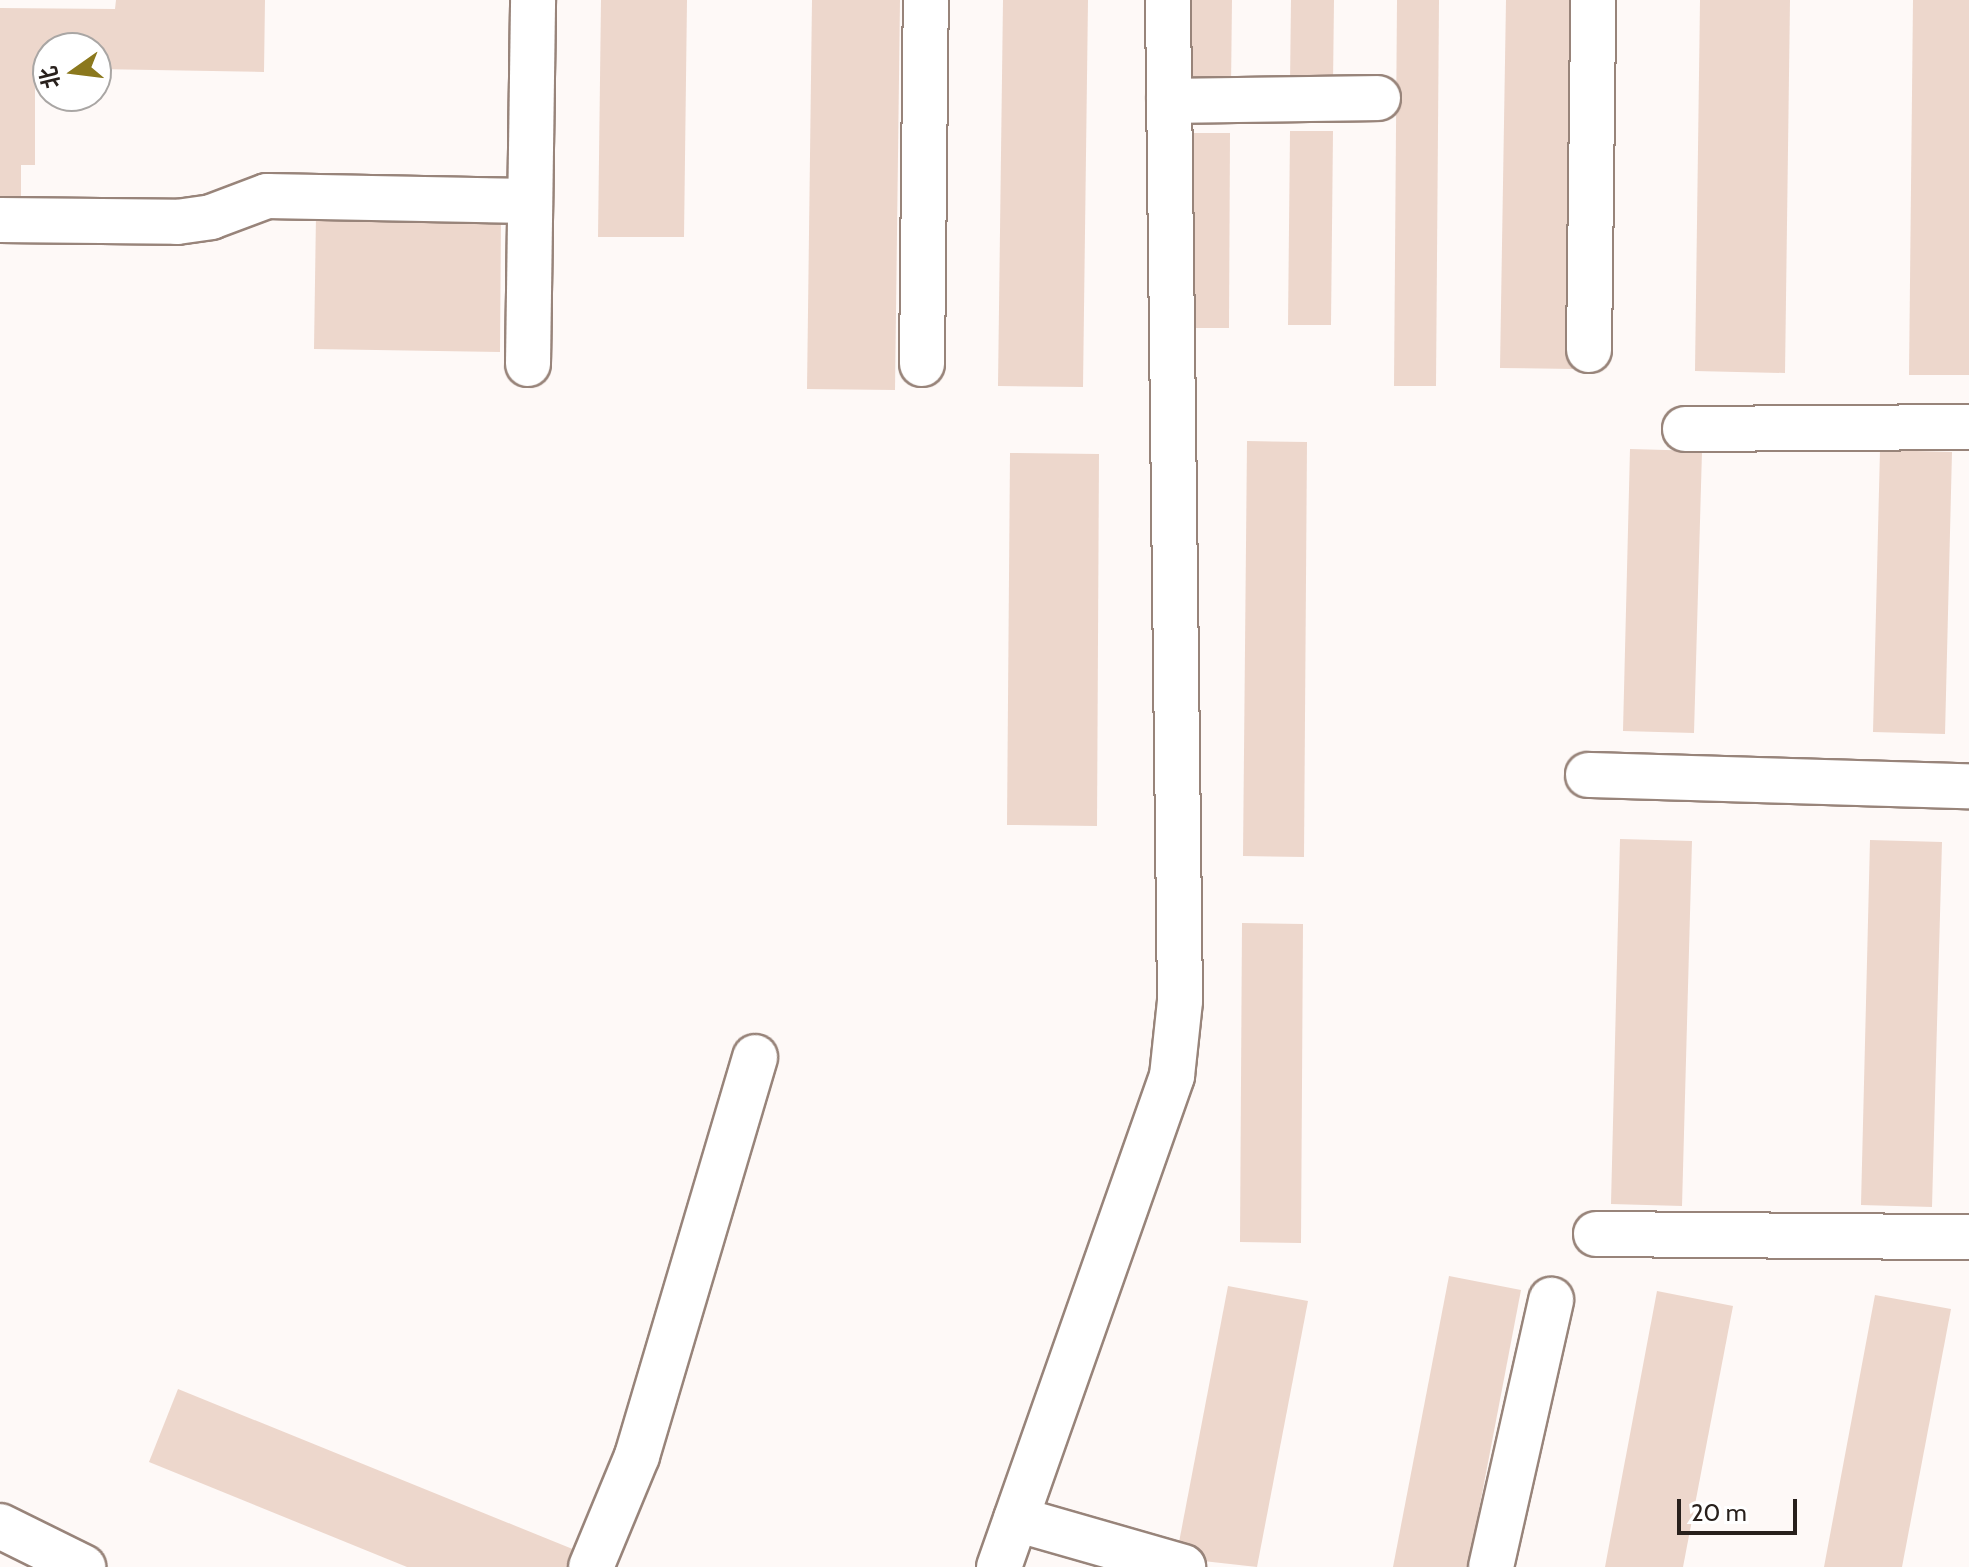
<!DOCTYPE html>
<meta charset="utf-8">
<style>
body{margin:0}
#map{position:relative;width:1969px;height:1567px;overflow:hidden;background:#fef9f7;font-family:Cabin,"Noto Sans SC",sans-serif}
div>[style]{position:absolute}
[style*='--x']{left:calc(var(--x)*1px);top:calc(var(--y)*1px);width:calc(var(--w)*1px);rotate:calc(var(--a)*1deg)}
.building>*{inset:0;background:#edd7cc}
.roads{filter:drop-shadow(2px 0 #98847a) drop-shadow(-2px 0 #98847a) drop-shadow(0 2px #98847a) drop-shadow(0 -2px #98847a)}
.minor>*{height:44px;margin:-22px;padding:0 22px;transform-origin:22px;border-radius:22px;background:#fff}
.major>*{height:44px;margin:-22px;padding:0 22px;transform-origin:22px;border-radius:22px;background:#fff}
span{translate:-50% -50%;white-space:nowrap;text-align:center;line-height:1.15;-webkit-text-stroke:6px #fff;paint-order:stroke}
.north{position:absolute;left:32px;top:32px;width:80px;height:80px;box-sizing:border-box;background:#fff;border:2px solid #a9a6a4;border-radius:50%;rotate:256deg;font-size:22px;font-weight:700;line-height:32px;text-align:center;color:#28201c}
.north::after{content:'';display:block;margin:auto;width:28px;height:36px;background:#8b781d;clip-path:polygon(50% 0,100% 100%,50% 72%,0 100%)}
.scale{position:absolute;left:1677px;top:1499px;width:120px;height:36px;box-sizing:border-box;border:4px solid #28201c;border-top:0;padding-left:10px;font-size:24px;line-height:28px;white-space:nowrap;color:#28201c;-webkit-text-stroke:6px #fff;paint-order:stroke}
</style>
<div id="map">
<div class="building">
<i style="clip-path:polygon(116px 0,265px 0,264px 72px,96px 69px,96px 48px,48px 48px,48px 69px,35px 69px,35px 165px,21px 165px,21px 198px,0 197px,0 8px,115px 9px)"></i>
<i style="clip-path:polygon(601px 0,687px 0,684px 237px,598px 237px)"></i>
<i style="clip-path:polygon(812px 0,900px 0,895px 390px,807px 389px)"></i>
<i style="clip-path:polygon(1003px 0,1088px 0,1083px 387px,998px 386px)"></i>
<i style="clip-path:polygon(1189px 0,1232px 0,1231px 87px,1188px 87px)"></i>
<i style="clip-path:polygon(1291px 0,1334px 0,1333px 84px,1290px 84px)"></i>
<i style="clip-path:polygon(1397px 0,1439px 0,1436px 386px,1394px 386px)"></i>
<i style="clip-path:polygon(1506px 0,1578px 0,1574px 369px,1500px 368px)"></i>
<i style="clip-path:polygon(1700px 0,1790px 0,1785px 373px,1695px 371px)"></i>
<i style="clip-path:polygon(1913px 0,1969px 0,1969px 375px,1909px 375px)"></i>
<i style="clip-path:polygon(1290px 131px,1333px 131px,1331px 325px,1288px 325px)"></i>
<i style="clip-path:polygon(1188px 133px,1230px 133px,1229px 328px,1187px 328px)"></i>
<i style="clip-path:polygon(316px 215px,501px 218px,500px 352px,314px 349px)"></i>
<i style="clip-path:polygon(1247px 441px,1307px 442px,1304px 857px,1243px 856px)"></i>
<i style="clip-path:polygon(1630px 449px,1702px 451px,1694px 733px,1623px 731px)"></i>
<i style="clip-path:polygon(1880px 450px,1952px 452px,1945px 734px,1873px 732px)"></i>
<i style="clip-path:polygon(1010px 453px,1099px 454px,1097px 826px,1007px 825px)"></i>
<i style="clip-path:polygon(1620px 839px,1692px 841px,1682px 1206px,1611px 1204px)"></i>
<i style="clip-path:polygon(1870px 840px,1942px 842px,1932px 1207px,1861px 1205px)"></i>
<i style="clip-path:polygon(1242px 923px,1303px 924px,1301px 1243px,1240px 1242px)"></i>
<i style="clip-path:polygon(1449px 1276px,1521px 1290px,1468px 1567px,1393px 1567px)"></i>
<i style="clip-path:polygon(1228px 1286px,1308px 1301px,1257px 1567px,1176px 1558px)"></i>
<i style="clip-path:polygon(1657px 1291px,1733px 1306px,1683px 1567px,1605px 1567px)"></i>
<i style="clip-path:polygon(1875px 1295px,1951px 1309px,1902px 1567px,1824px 1567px)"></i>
<i style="clip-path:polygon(178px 1389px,575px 1550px,568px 1567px,407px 1567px,149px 1462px)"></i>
</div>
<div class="roads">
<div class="minor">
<i style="--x:1169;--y:101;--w:209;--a:-0.8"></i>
<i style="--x:0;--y:220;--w:177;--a:0.6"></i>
<i style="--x:177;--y:222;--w:34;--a:-8"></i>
<i style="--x:211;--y:217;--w:60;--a:-20.6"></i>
<i style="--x:267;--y:196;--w:263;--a:1.1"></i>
<i style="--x:1589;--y:350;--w:350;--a:-89.3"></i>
<i style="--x:528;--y:364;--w:364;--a:-89.2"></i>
<i style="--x:922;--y:364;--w:364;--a:-89.4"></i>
<i style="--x:1685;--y:429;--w:284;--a:-0.4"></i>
<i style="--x:1588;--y:775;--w:381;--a:1.7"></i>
<i style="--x:1596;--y:1234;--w:373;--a:0.5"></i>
<i style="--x:1016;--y:1519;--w:174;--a:16"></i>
<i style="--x:591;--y:1567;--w:120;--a:-67.5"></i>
<i style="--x:637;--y:1456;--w:416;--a:-73.5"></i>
<i style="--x:999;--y:1567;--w:521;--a:-70.59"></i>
<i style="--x:1172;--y:1076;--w:75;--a:-83.9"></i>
<i style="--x:1180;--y:1001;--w:1001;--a:-90.69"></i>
<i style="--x:1491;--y:1567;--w:274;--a:-77.3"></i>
</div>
<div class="major">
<i style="--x:0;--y:1526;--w:93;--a:26.3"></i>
</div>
</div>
<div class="north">北</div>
<div class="scale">20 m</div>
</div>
